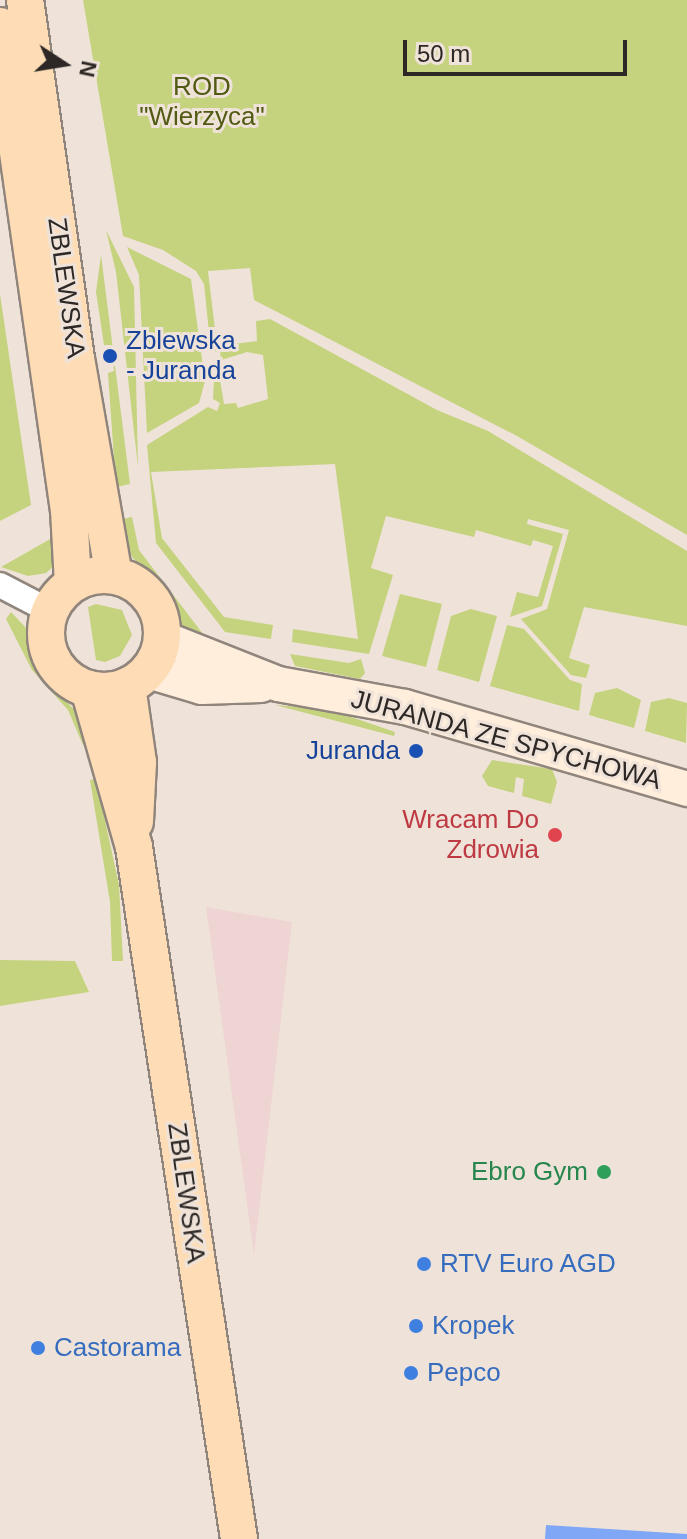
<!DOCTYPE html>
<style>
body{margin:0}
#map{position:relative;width:687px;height:1539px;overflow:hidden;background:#efe3d9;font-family:Arial,sans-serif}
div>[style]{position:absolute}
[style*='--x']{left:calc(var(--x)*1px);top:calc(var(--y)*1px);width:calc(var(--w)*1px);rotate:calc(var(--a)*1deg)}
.industrial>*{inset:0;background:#efd4d4}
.green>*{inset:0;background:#c5d27e}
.water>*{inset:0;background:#80a7f6}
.roads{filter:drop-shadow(2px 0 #90857c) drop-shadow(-2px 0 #90857c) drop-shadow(0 2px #90857c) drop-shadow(0 -2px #90857c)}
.street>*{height:24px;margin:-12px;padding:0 12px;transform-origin:12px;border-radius:12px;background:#fff}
.secondary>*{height:34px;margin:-17px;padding:0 17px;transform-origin:17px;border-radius:17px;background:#ffeedb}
.primary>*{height:36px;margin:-18px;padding:0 18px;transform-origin:18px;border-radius:18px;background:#feddb6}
.primary>.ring{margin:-18px;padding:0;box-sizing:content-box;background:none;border:36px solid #feddb6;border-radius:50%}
.dots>*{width:22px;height:22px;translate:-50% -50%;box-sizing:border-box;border:4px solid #efe3d9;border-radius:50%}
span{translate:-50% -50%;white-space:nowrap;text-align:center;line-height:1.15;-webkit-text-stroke:6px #efe3d9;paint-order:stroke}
.park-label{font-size:26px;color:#515a12}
.street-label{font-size:26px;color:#2d2825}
.transit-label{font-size:26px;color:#164399}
.left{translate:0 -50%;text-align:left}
.right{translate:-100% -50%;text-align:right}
.health-label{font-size:26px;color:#be3a42}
.leisure-label{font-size:26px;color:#27864d}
.shop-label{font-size:26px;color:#366cbe}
.north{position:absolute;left:24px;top:24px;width:80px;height:80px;-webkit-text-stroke:6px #efe3d9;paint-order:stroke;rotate:102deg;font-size:22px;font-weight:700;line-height:32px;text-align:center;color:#2d2825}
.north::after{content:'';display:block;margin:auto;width:28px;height:36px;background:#2d2825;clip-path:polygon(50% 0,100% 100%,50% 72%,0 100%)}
.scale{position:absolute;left:403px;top:40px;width:224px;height:36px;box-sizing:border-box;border:4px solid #2d2825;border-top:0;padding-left:10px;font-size:24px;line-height:28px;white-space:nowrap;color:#2d2825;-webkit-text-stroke:6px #efe3d9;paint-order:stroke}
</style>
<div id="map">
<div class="industrial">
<i style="clip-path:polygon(206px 907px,292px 922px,254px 1255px)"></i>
</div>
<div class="green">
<i style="clip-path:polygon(83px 0,687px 0,687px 535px,517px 436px,254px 300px,250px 268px,208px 271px,217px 346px,257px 341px,256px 321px,270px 319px,437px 410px,488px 431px,687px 551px,687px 626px,584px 607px,569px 658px,590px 665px,586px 678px,571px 675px,521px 619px,547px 609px,569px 530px,528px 519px,527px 524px,563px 534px,542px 606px,510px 617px,517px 592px,538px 597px,553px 546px,533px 540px,531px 546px,476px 530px,474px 537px,386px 516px,371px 568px,393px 575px,369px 654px,292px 642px,293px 629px,358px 639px,335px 464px,151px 472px,162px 538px,224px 617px,273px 625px,271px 639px,225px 632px,156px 543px,147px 445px,208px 407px,217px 411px,220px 403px,213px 399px,214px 380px,220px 380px,224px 404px,236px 403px,238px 408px,268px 399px,263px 355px,247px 352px,221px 360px,220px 351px,211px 352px,204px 284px,196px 271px,163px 250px,123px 236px)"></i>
<i style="clip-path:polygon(106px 230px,134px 287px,138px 467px,116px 272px)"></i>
<i style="clip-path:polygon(127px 247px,191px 279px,205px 381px,199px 403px,147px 433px,139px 275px)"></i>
<i style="clip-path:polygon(101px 255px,130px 484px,116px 487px,108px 373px,114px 371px,111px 345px,104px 345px,96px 292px)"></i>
<i style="clip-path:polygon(0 294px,31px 505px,0 521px)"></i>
<i style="clip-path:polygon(132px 517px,139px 550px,203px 634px,200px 643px,185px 630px,164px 591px,132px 557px,118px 520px)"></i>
<i style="clip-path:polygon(59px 534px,56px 564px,46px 573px,28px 576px,1px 567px)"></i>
<i style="clip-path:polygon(400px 594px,442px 604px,426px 667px,382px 656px)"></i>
<i style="clip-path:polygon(96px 604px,122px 610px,132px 635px,120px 656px,105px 662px,96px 660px,88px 607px)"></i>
<i style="clip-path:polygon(471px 609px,497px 616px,479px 682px,437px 670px,451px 616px)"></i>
<i style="clip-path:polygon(11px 612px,26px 628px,41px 674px,81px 717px,89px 746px,83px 745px,68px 710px,32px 670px,6px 619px)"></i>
<i style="clip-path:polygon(507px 625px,524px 629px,570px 680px,582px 684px,579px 711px,490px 686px)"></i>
<i style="clip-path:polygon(290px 654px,349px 663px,361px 659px,365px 673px,360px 679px,295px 666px)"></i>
<i style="clip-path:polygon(617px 688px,641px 700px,634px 728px,589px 715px,595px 693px)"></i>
<i style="clip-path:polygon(669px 698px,687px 703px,686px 743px,645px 731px,651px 702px)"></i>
<i style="clip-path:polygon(275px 705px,328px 709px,395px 732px,394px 736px)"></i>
<i style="clip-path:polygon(492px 760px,552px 769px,557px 782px,551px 804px,522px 796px,524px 779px,516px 777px,514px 793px,488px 786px,482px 776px)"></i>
<i style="clip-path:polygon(96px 779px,119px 885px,123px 961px,112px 961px,110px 902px,90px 780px)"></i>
<i style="clip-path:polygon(0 960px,75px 961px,89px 992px,0 1006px)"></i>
</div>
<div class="water">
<i style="clip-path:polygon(546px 1525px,687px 1534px,687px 1539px,545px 1539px)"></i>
</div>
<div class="roads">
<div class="street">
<i style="--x:0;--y:585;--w:56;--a:27.5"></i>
</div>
<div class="secondary">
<i style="--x:162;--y:638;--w:125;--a:21.6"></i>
<i style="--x:278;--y:684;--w:129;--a:10.3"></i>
<i style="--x:405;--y:707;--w:294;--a:16.2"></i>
<i style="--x:148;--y:671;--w:56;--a:16.5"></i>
<i style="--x:202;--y:687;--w:59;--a:-1.9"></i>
</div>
<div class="primary">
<i style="--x:25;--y:0;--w:368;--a:81.9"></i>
<i style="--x:77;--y:364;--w:214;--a:80.1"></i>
<i style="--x:0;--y:26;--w:489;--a:81.9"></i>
<i style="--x:69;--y:510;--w:73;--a:86.9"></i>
<i class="ring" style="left:46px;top:575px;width:80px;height:80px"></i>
<i style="--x:127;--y:686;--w:77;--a:81.8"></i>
<i style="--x:138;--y:762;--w:60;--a:92.9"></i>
<i style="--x:89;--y:689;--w:164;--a:74.1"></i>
<i style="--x:134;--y:847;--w:700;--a:81.37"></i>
</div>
</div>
<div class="dots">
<i style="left:110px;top:356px;background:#1a4fb4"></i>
<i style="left:416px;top:751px;background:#1a4fb4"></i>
<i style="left:555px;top:835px;background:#e0444e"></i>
<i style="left:604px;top:1172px;background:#2e9e5b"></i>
<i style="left:424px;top:1264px;background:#3f7fe0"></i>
<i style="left:416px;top:1326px;background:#3f7fe0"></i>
<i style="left:38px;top:1348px;background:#3f7fe0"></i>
<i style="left:411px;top:1373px;background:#3f7fe0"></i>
</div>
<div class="park-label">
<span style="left:202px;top:102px">ROD<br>"Wierzyca"</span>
</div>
<div class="street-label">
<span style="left:66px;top:288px;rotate:82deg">ZBLEWSKA</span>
<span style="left:506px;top:740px;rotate:15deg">JURANDA ZE SPYCHOWA</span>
<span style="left:186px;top:1193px;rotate:82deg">ZBLEWSKA</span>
</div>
<div class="transit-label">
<span class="left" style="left:126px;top:356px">Zblewska<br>- Juranda</span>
<span class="right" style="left:400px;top:751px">Juranda</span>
</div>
<div class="health-label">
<span class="right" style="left:539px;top:835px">Wracam Do<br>Zdrowia</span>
</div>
<div class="leisure-label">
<span class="right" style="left:588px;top:1172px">Ebro Gym</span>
</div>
<div class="shop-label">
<span class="left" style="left:440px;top:1264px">RTV Euro AGD</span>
<span class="left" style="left:432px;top:1326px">Kropek</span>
<span class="left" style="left:54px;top:1348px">Castorama</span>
<span class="left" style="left:427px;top:1373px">Pepco</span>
</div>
<div class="north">N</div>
<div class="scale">50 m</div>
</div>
